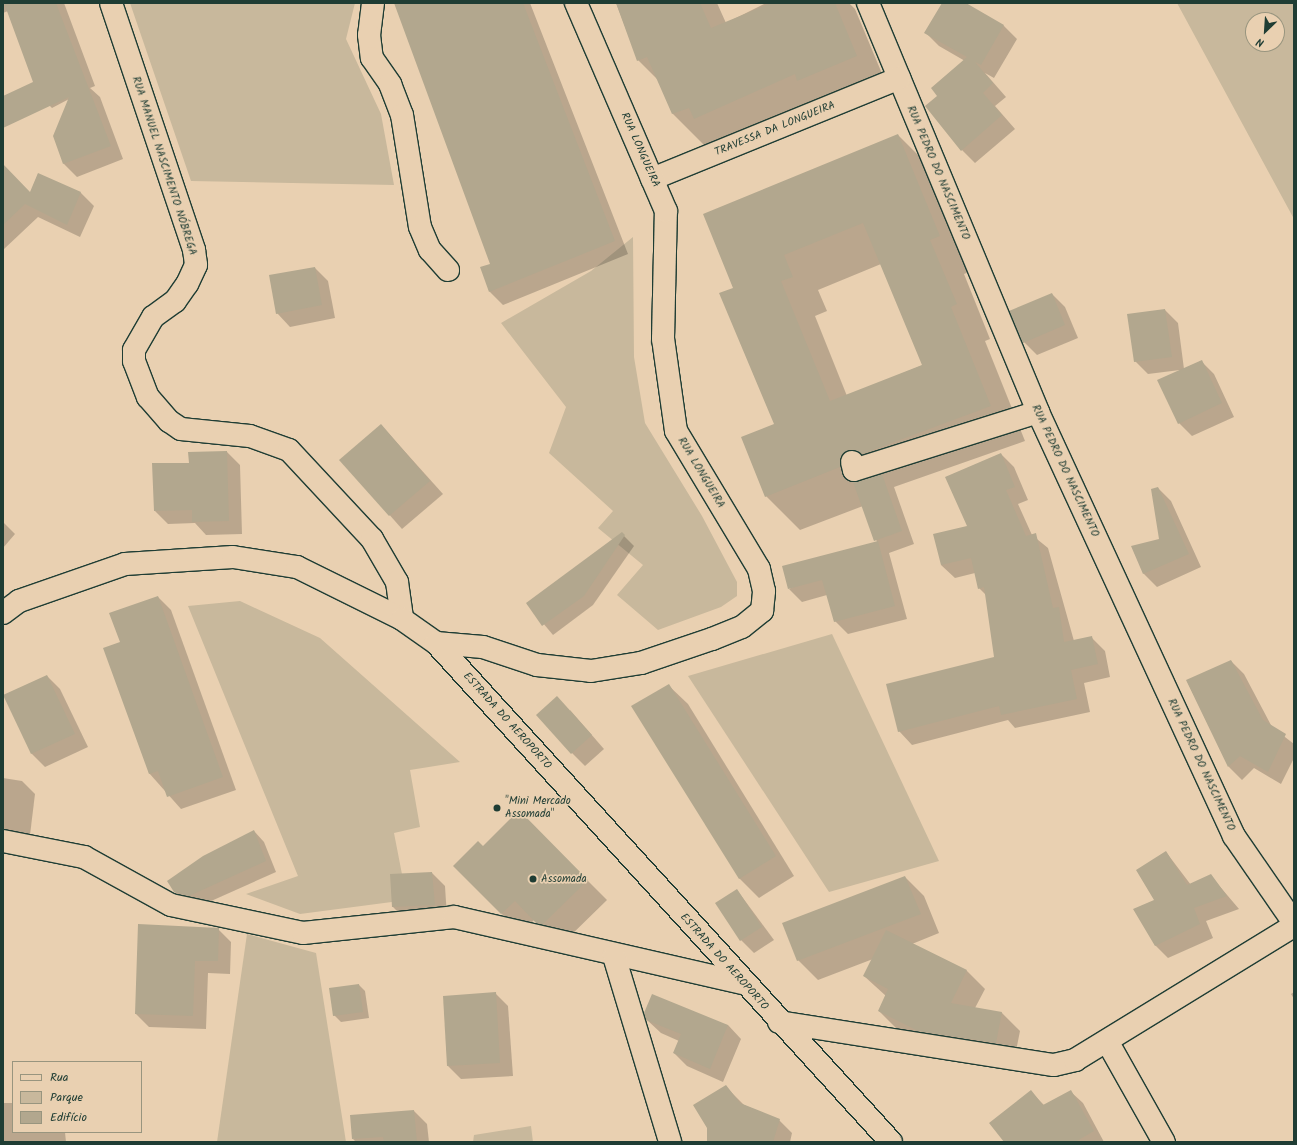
<!DOCTYPE html>
<meta charset="utf-8">
<style>
body{margin:0}
#map{position:relative;width:1297px;height:1145px;overflow:hidden;background:#e9d0b1;font-family:Kalam,sans-serif}
div>[style]{position:absolute}
[style*='--x']{left:calc(var(--x)*1px);top:calc(var(--y)*1px);width:calc(var(--w)*1px);rotate:calc(var(--a)*1deg)}
.green>*{inset:0;background:#c8b89c}
.shadow>*{inset:0;background:#0003}
.building>*{inset:0;background:#b2a78e}
.roads{filter:drop-shadow(1px 0 #1f3d34) drop-shadow(-1px 0 #1f3d34) drop-shadow(0 1px #1f3d34) drop-shadow(0 -1px #1f3d34)}
.minor>*{height:22px;margin:-11px;padding:0 11px;transform-origin:11px;border-radius:11px;background:#e9d0b1}
.major>*{height:22px;margin:-11px;padding:0 11px;transform-origin:11px;border-radius:11px;background:#e9d0b1}
.dots>*{width:11px;height:11px;translate:-50% -50%;box-sizing:border-box;border:2px solid #e9d0b1;border-radius:50%}
span{translate:-50% -50%;white-space:nowrap;text-align:center;line-height:1.15;-webkit-text-stroke:3.5px #e9d0b1;paint-order:stroke}
.street-label{font-size:11px;color:#1f3d34}
.poi-label{font-size:11px;color:#1f3d34}
.left{translate:0 -50%;text-align:left}
.frame{position:absolute;inset:0;border:4px solid #1f3d34;pointer-events:none}
.legend{position:absolute;left:12px;top:1061px;width:130px;height:72px;box-sizing:border-box;background:#e9d0b1;border:1px solid #98957f;margin:0;padding:5px 7px;list-style:none;font-size:12px;color:#1f3d34}
.legend li{display:flex;align-items:center;gap:8px;height:20px}
.legend b{width:20px;border:1px solid #98957f}
.north{position:absolute;left:1245px;top:12px;width:40px;height:40px;box-sizing:border-box;background:#e9d0b1;border:1px solid #98957f;border-radius:50%;rotate:205deg;font-size:11px;font-weight:700;line-height:16px;text-align:center;color:#1f3d34}
.north::after{content:'';display:block;margin:auto;width:14px;height:18px;background:#1f3d34;clip-path:polygon(50% 0,100% 100%,50% 72%,0 100%)}
</style>
<div id="map">
<div class="green">
<i style="clip-path:polygon(130px 3px,355px 3px,346px 39px,381px 114px,394px 185px,191px 181px)"></i>
<i style="clip-path:polygon(evenodd,1177px 3px,1294px 3px,1294px 219px,1177px 3px,1253px 20px,1277px 20px,1277px 44px,1253px 44px,1253px 20px)"></i>
<i style="clip-path:polygon(633px 237px,634px 357px,645px 423px,702px 516px,737px 582px,737px 596px,721px 607px,658px 630px,617px 595px,643px 565px,598px 528px,613px 511px,549px 453px,566px 407px,501px 323px,591px 271px)"></i>
<i style="clip-path:polygon(240px 601px,320px 638px,460px 762px,410px 770px,420px 827px,394px 833px,407px 900px,300px 914px,246px 894px,298px 876px,188px 606px)"></i>
<i style="clip-path:polygon(832px 634px,939px 861px,829px 892px,688px 676px)"></i>
<i style="clip-path:polygon(247px 934px,316px 953px,346px 1142px,217px 1142px)"></i>
<i style="clip-path:polygon(531px 1126px,533px 1142px,473px 1142px,474px 1135px)"></i>
</div>
<div class="shadow">
<i style="clip-path:polygon(3px 3px,64px 3px,95px 86px,90px 88px,100px 97px,123px 159px,77px 177px,64px 164px,54px 136px,71px 98px,52px 108px,39px 95px,8px 11px,3px 13px)"></i>
<i style="clip-path:polygon(395px 3px,530px 3px,628px 254px,503px 305px,490px 292px,491px 264px)"></i>
<i style="clip-path:polygon(616px 3px,717px 3px,726px 23px,766px 3px,849px 3px,855px 9px,888px 88px,705px 146px,673px 114px,659px 81px,638px 60px)"></i>
<i style="clip-path:polygon(943px 3px,964px 3px,1004px 26px,1017px 39px,994px 78px,985px 73px,1006px 97px,995px 106px,1015px 129px,975px 163px,962px 150px,938px 96px,965px 61px,939px 46px,926px 33px)"></i>
<i style="clip-path:polygon(evenodd,898px 135px,932px 169px,974px 270px,964px 274px,990px 339px,985px 341px,1025px 441px,894px 487px,914px 544px,889px 553px,907px 619px,848px 634px,835px 621px,827px 595px,802px 602px,789px 589px,877px 542px,863px 506px,800px 530px,766px 496px,775px 424px,735px 288px,898px 135px,881px 264px,923px 365px,847px 396px,815px 316px,827px 311px,818px 290px,881px 264px)"></i>
<i style="clip-path:polygon(3px 166px,30px 194px,38px 174px,81px 193px,94px 206px,80px 237px,38px 217px,3px 250px)"></i>
<i style="clip-path:polygon(315px 268px,328px 281px,335px 318px,290px 327px,277px 313px)"></i>
<i style="clip-path:polygon(1052px 294px,1065px 307px,1078px 338px,1037px 355px,1024px 342px)"></i>
<i style="clip-path:polygon(1165px 310px,1178px 323px,1184px 369px,1201px 361px,1214px 374px,1234px 417px,1192px 436px,1179px 423px,1180px 370px,1148px 374px,1135px 361px)"></i>
<i style="clip-path:polygon(381px 425px,443px 494px,402px 529px,341px 460px)"></i>
<i style="clip-path:polygon(227px 452px,240px 465px,242px 534px,206px 535px,195px 523px,168px 524px,155px 511px,190px 464px)"></i>
<i style="clip-path:polygon(1001px 454px,1014px 467px,1028px 500px,1018px 504px,1032px 535px,1048px 548px,1074px 641px,1092px 638px,1105px 651px,1110px 677px,1084px 683px,1090px 712px,1015px 728px,1008px 720px,912px 745px,899px 731px,995px 658px,986px 595px,979px 588px,975px 573px,955px 578px,941px 565px,968px 527px)"></i>
<i style="clip-path:polygon(1158px 488px,1171px 501px,1201px 567px,1157px 587px,1144px 574px,1132px 547px,1160px 540px)"></i>
<i style="clip-path:polygon(3px 522px,15px 534px,3px 548px)"></i>
<i style="clip-path:polygon(622px 534px,634px 546px,593px 605px,553px 635px,527px 604px)"></i>
<i style="clip-path:polygon(158px 597px,171px 610px,236px 790px,181px 809px,149px 773px,121px 643px)"></i>
<i style="clip-path:polygon(1231px 661px,1244px 674px,1272px 727px,1294px 744px,1294px 758px,1281px 784px,1254px 768px,1242px 780px,1229px 767px,1187px 681px)"></i>
<i style="clip-path:polygon(47px 676px,60px 689px,88px 747px,45px 767px,32px 754px,5px 696px)"></i>
<i style="clip-path:polygon(668px 685px,688px 704px,794px 876px,759px 898px,739px 878px)"></i>
<i style="clip-path:polygon(570px 710px,604px 749px,585px 766px,572px 753px)"></i>
<i style="clip-path:polygon(3px 778px,22px 781px,35px 794px,30px 835px,3px 832px)"></i>
<i style="clip-path:polygon(519px 812px,607px 900px,563px 943px,534px 920px,521px 933px,454px 866px,483px 847px)"></i>
<i style="clip-path:polygon(254px 831px,264px 842px,276px 872px,200px 906px,186px 903px,175px 892px)"></i>
<i style="clip-path:polygon(1166px 852px,1191px 885px,1211px 876px,1239px 909px,1206px 921px,1213px 938px,1168px 958px,1155px 945px,1155px 900px)"></i>
<i style="clip-path:polygon(432px 873px,445px 886px,447px 917px,406px 920px,393px 907px,391px 875px)"></i>
<i style="clip-path:polygon(905px 877px,924px 896px,939px 933px,912px 944px,967px 971px,985px 989px,975px 1008px,1002px 1013px,1020px 1031px,1014px 1061px,937px 1049px,897px 1029px,879px 1011px,886px 996px,864px 976px,873px 959px,818px 980px,798px 960px)"></i>
<i style="clip-path:polygon(737px 890px,774px 940px,754px 953px,741px 940px)"></i>
<i style="clip-path:polygon(218px 929px,231px 942px,230px 974px,208px 973px,206px 1029px,149px 1027px,136px 1014px)"></i>
<i style="clip-path:polygon(359px 985px,365px 991px,369px 1018px,341px 1022px,334px 1015px)"></i>
<i style="clip-path:polygon(1294px 992px,1294px 999px,1291px 994px)"></i>
<i style="clip-path:polygon(495px 993px,508px 1006px,513px 1076px,461px 1079px,448px 1066px)"></i>
<i style="clip-path:polygon(647px 1020px,728px 1025px,741px 1039px,723px 1082px,687px 1066px,674px 1053px,679px 1041px,661px 1033px)"></i>
<i style="clip-path:polygon(726px 1087px,744px 1105px,779px 1120px,792px 1133px,790px 1142px,708px 1142px)"></i>
<i style="clip-path:polygon(1031px 1092px,1045px 1106px,1071px 1092px,1083px 1103px,1104px 1142px,1005px 1142px)"></i>
<i style="clip-path:polygon(3px 1103px,13px 1103px,13px 1132px,65px 1132px,66px 1142px,3px 1142px)"></i>
<i style="clip-path:polygon(414px 1111px,427px 1124px,429px 1142px,356px 1142px,353px 1139px)"></i>
</div>
<div class="building">
<i style="clip-path:polygon(4px 3px,56px 3px,111px 146px,63px 164px,53px 136px,69px 97px,3px 128px,3px 96px,33px 82px)"></i>
<i style="clip-path:polygon(394px 3px,523px 3px,615px 241px,489px 292px,480px 267px,490px 264px)"></i>
<i style="clip-path:polygon(616px 3px,700px 3px,711px 28px,771px 3px,835px 3px,857px 56px,797px 81px,795px 74px,694px 119px,689px 108px,672px 114px,647px 57px,637px 61px)"></i>
<i style="clip-path:polygon(942px 3px,966px 3px,1004px 25px,981px 65px,975px 62px,993px 83px,983px 93px,1002px 115px,961px 151px,925px 106px,937px 96px,931px 88px,967px 57px,924px 33px)"></i>
<i style="clip-path:polygon(evenodd,898px 134px,940px 236px,930px 240px,957px 304px,951px 307px,991px 406px,862px 454px,849px 450px,840px 458px,840px 467px,765px 497px,741px 437px,774px 424px,719px 293px,733px 288px,703px 214px,898px 134px,863px 223px,922px 365px,830px 401px,781px 281px,793px 277px,784px 255px,863px 223px)"></i>
<i style="clip-path:polygon(3px 164px,30px 192px,38px 173px,81px 192px,67px 225px,25px 204px,3px 225px)"></i>
<i style="clip-path:polygon(315px 267px,322px 305px,276px 314px,269px 275px)"></i>
<i style="clip-path:polygon(1052px 293px,1065px 325px,1023px 343px,1009px 311px)"></i>
<i style="clip-path:polygon(1165px 309px,1172px 357px,1134px 362px,1127px 314px)"></i>
<i style="clip-path:polygon(1202px 360px,1222px 403px,1178px 424px,1157px 380px)"></i>
<i style="clip-path:polygon(381px 424px,430px 481px,389px 516px,339px 460px)"></i>
<i style="clip-path:polygon(227px 451px,229px 521px,192px 522px,192px 510px,154px 511px,152px 463px,189px 463px,188px 452px)"></i>
<i style="clip-path:polygon(1001px 453px,1015px 487px,1006px 490px,1026px 536px,1036px 533px,1053px 608px,1059px 607px,1064px 642px,1092px 636px,1098px 664px,1071px 670px,1077px 699px,1001px 715px,999px 706px,898px 732px,886px 684px,994px 657px,984px 587px,978px 589px,971px 558px,941px 565px,933px 534px,967px 526px,945px 477px)"></i>
<i style="clip-path:polygon(882px 474px,902px 531px,874px 541px,853px 482px)"></i>
<i style="clip-path:polygon(1158px 487px,1189px 554px,1143px 574px,1131px 546px,1159px 539px,1151px 489px)"></i>
<i style="clip-path:polygon(622px 532px,625px 535px,584px 596px,542px 626px,526px 603px)"></i>
<i style="clip-path:polygon(878px 541px,895px 606px,834px 622px,822px 580px,788px 589px,782px 566px)"></i>
<i style="clip-path:polygon(158px 596px,223px 777px,167px 797px,158px 771px,149px 774px,103px 648px,120px 642px,109px 613px)"></i>
<i style="clip-path:polygon(1231px 660px,1263px 720px,1286px 734px,1268px 772px,1240px 756px,1228px 767px,1186px 680px)"></i>
<i style="clip-path:polygon(47px 675px,75px 734px,31px 754px,3px 695px)"></i>
<i style="clip-path:polygon(669px 684px,776px 856px,739px 879px,631px 706px)"></i>
<i style="clip-path:polygon(557px 696px,592px 735px,571px 754px,536px 715px)"></i>
<i style="clip-path:polygon(519px 810px,588px 880px,543px 924px,536px 923px,515px 901px,501px 914px,453px 866px,478px 841px,483px 846px)"></i>
<i style="clip-path:polygon(254px 830px,266px 861px,189px 896px,174px 892px,167px 881px,203px 856px)"></i>
<i style="clip-path:polygon(1166px 851px,1187px 885px,1211px 874px,1227px 896px,1194px 908px,1200px 924px,1155px 946px,1133px 909px,1154px 900px,1136px 870px)"></i>
<i style="clip-path:polygon(432px 872px,435px 905px,392px 907px,390px 874px)"></i>
<i style="clip-path:polygon(905px 876px,921px 914px,797px 961px,782px 923px)"></i>
<i style="clip-path:polygon(737px 889px,762px 927px,740px 941px,715px 903px)"></i>
<i style="clip-path:polygon(138px 924px,219px 928px,218px 961px,195px 961px,193px 1016px,135px 1014px)"></i>
<i style="clip-path:polygon(886px 930px,967px 970px,951px 1003px,1002px 1012px,996px 1043px,918px 1031px,878px 1011px,888px 989px,863px 976px)"></i>
<i style="clip-path:polygon(359px 984px,363px 1012px,333px 1016px,329px 988px)"></i>
<i style="clip-path:polygon(496px 992px,500px 1063px,447px 1066px,443px 996px)"></i>
<i style="clip-path:polygon(652px 994px,728px 1025px,710px 1069px,673px 1053px,681px 1034px,646px 1020px,644px 1013px)"></i>
<i style="clip-path:polygon(726px 1085px,740px 1103px,780px 1119px,773px 1142px,707px 1142px,707px 1128px,693px 1105px)"></i>
<i style="clip-path:polygon(1031px 1090px,1043px 1105px,1071px 1090px,1094px 1131px,1075px 1142px,1004px 1142px,989px 1123px)"></i>
<i style="clip-path:polygon(414px 1110px,417px 1142px,384px 1142px,383px 1137px,352px 1139px,350px 1115px)"></i>
</div>
<div class="roads">
<div class="minor">
<i style="--x:111;--y:3;--w:261;--a:71.4"></i>
<i style="--x:194;--y:250;--w:15;--a:82"></i>
<i style="--x:196;--y:265;--w:21;--a:115"></i>
<i style="--x:187;--y:284;--w:21;--a:125"></i>
<i style="--x:175;--y:301;--w:27;--a:144"></i>
<i style="--x:153;--y:317;--w:38;--a:120"></i>
<i style="--x:134;--y:350;--w:11;--a:90"></i>
<i style="--x:134;--y:361;--w:39;--a:69"></i>
<i style="--x:148;--y:397;--w:32;--a:49"></i>
<i style="--x:169;--y:421;--w:14;--a:34"></i>
<i style="--x:181;--y:429;--w:69;--a:5.8"></i>
<i style="--x:250;--y:436;--w:41;--a:19.7"></i>
<i style="--x:289;--y:450;--w:122;--a:47"></i>
<i style="--x:372;--y:539;--w:50;--a:59.8"></i>
<i style="--x:397;--y:582;--w:37;--a:82"></i>
<i style="--x:373;--y:3;--w:32;--a:97"></i>
<i style="--x:369;--y:35;--w:23;--a:83"></i>
<i style="--x:372;--y:58;--w:32;--a:55"></i>
<i style="--x:390;--y:84;--w:33;--a:69"></i>
<i style="--x:402;--y:115;--w:113;--a:80.9"></i>
<i style="--x:420;--y:227;--w:25;--a:67"></i>
<i style="--x:430;--y:250;--w:27;--a:48"></i>
<i style="--x:868;--y:3;--w:443;--a:67.4"></i>
<i style="--x:1038;--y:412;--w:467;--a:65.2"></i>
<i style="--x:1234;--y:836;--w:106;--a:55.4"></i>
<i style="--x:652;--y:179;--w:267;--a:-22.2"></i>
<i style="--x:852;--y:462;--w:8;--a:76"></i>
<i style="--x:854;--y:470;--w:193;--a:-17.5"></i>
<i style="--x:436;--y:643;--w:47;--a:4.9"></i>
<i style="--x:483;--y:647;--w:57;--a:18.4"></i>
<i style="--x:537;--y:665;--w:54;--a:6.3"></i>
<i style="--x:591;--y:671;--w:51;--a:-9.1"></i>
<i style="--x:641;--y:663;--w:75;--a:-18.7"></i>
<i style="--x:712;--y:639;--w:32;--a:-22"></i>
<i style="--x:742;--y:627;--w:26;--a:-39"></i>
<i style="--x:762;--y:611;--w:20;--a:-84"></i>
<i style="--x:764;--y:591;--w:23;--a:-103"></i>
<i style="--x:759;--y:569;--w:161;--a:-121"></i>
<i style="--x:676;--y:431;--w:93;--a:-98"></i>
<i style="--x:663;--y:339;--w:128;--a:-88.7"></i>
<i style="--x:666;--y:211;--w:227;--a:-113.4"></i>
<i style="--x:3;--y:841;--w:83;--a:11.2"></i>
<i style="--x:84;--y:857;--w:99;--a:28.9"></i>
<i style="--x:171;--y:905;--w:135;--a:12"></i>
<i style="--x:303;--y:933;--w:152;--a:-6"></i>
<i style="--x:454;--y:917;--w:296;--a:12.9"></i>
<i style="--x:614;--y:956;--w:194;--a:73.2"></i>
<i style="--x:779;--y:1022;--w:278;--a:8.9"></i>
<i style="--x:1054;--y:1065;--w:22;--a:-13"></i>
<i style="--x:1075;--y:1060;--w:257;--a:-31.5"></i>
<i style="--x:1107;--y:1041;--w:116;--a:60.6"></i>
</div>
<div class="major">
<i style="--x:3;--y:613;--w:20;--a:-37"></i>
<i style="--x:19;--y:601;--w:112;--a:-19.2"></i>
<i style="--x:125;--y:564;--w:108;--a:-3.7"></i>
<i style="--x:233;--y:557;--w:65;--a:8.9"></i>
<i style="--x:297;--y:567;--w:117;--a:26.3"></i>
<i style="--x:402;--y:619;--w:42;--a:35.2"></i>
<i style="--x:436;--y:643;--w:675;--a:47.64"></i>
</div>
</div>
<div class="dots">
<i style="left:497px;top:808px;background:#1f3d34"></i>
<i style="left:533px;top:879px;background:#1f3d34"></i>
</div>
<div class="street-label">
<span style="left:775px;top:129px;rotate:-22deg">TRAVESSA DA LONGUEIRA</span>
<span style="left:640px;top:150px;rotate:66deg">RUA LONGUEIRA</span>
<span style="left:164px;top:166px;rotate:72deg">RUA MANUEL NASCIMENTO NÓBREGA</span>
<span style="left:938px;top:173px;rotate:67deg">RUA PEDRO DO NASCIMENTO</span>
<span style="left:1065px;top:471px;rotate:65deg">RUA PEDRO DO NASCIMENTO</span>
<span style="left:701px;top:473px;rotate:59deg">RUA LONGUEIRA</span>
<span style="left:507px;top:721px;rotate:48deg">ESTRADA DO AEROPORTO</span>
<span style="left:1201px;top:765px;rotate:65deg">RUA PEDRO DO NASCIMENTO</span>
<span style="left:724px;top:962px;rotate:48deg">ESTRADA DO AEROPORTO</span>
</div>
<div class="poi-label">
<span class="left" style="left:505px;top:808px">"Mini Mercado<br>Assomada"</span>
<span class="left" style="left:541px;top:879px">Assomada</span>
</div>
<div class="frame"></div>
<ul class="legend">
<li><b style="height:5px;background:#e9d0b1"></b>Rua</li>
<li><b style="height:11px;background:#c8b89c"></b>Parque</li>
<li><b style="height:11px;background:#b2a78e"></b>Edifício</li>
</ul>
<div class="north">N</div>
</div>
